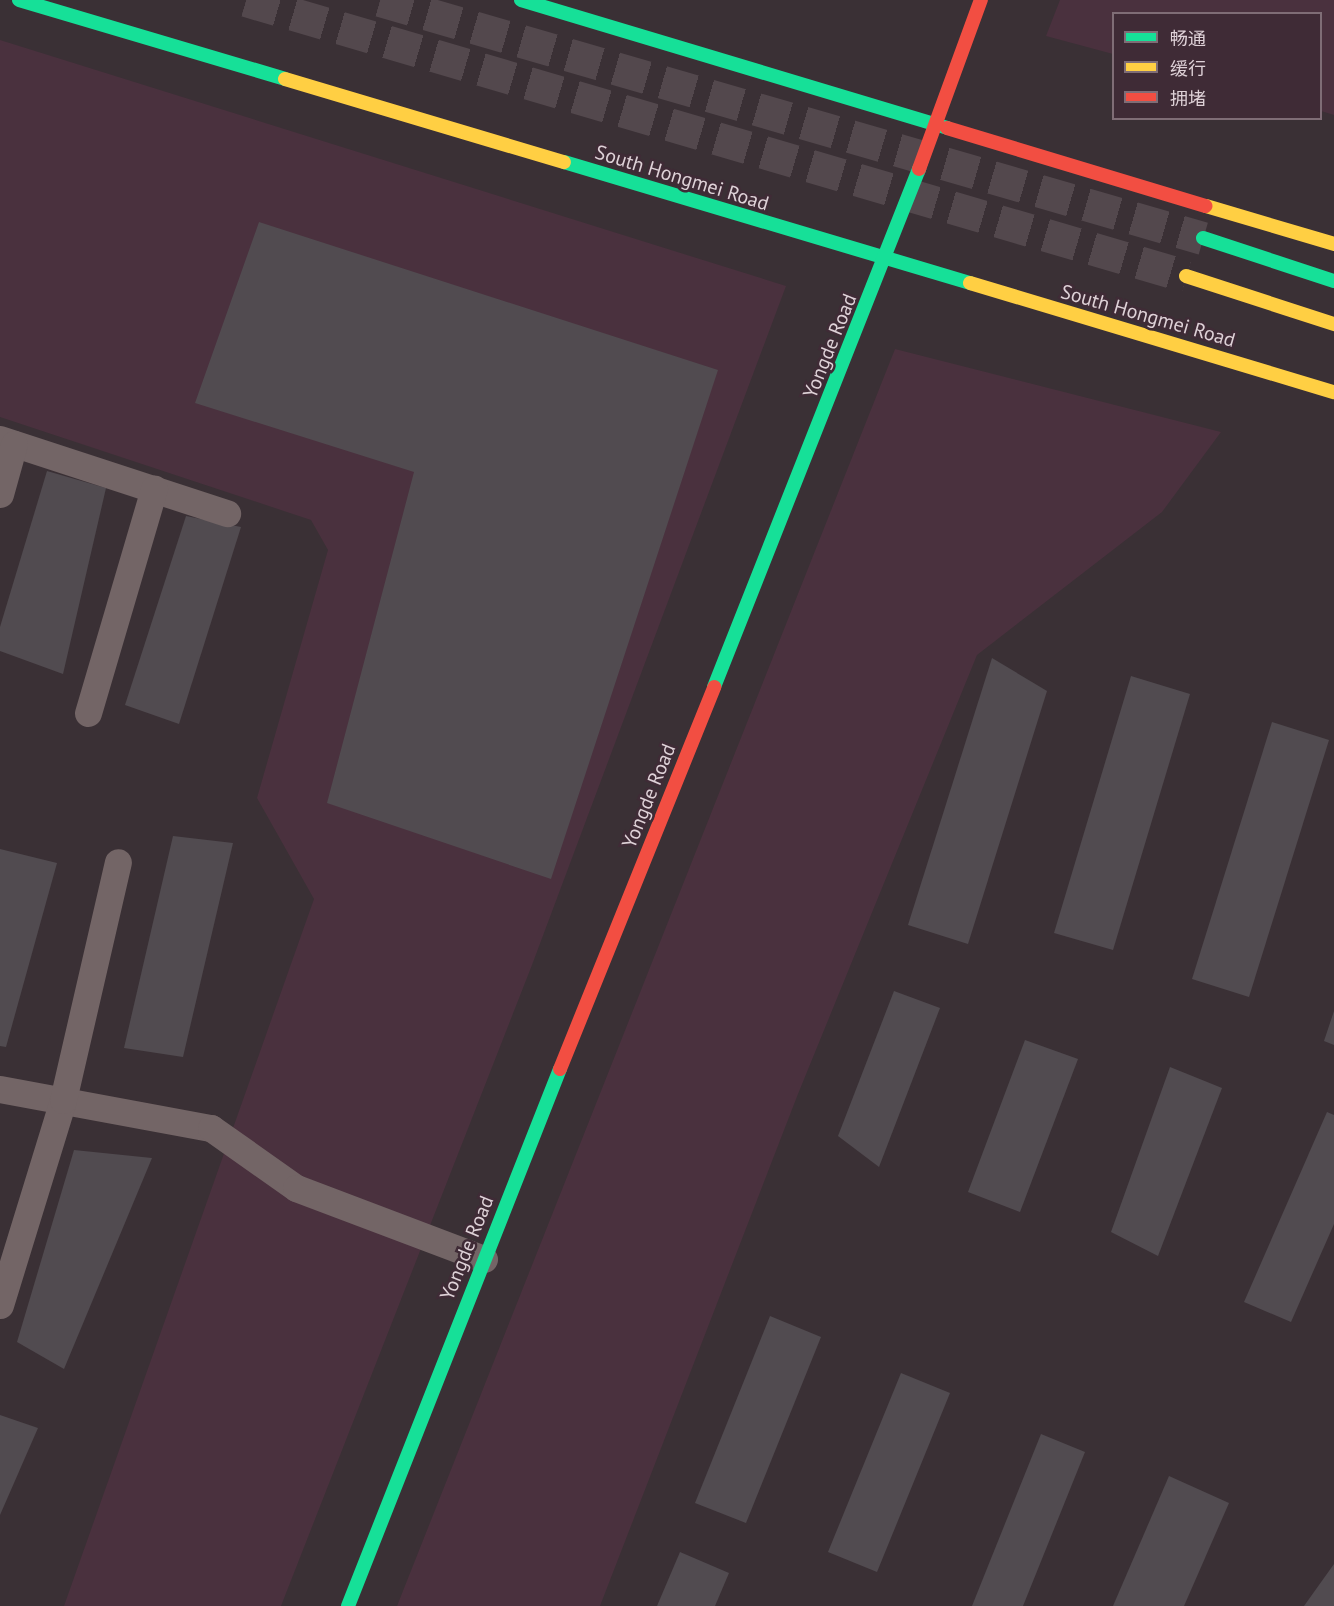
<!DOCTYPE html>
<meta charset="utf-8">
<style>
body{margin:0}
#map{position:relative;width:1334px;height:1606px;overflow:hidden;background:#3a3035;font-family:"PT Sans","Noto Sans SC",sans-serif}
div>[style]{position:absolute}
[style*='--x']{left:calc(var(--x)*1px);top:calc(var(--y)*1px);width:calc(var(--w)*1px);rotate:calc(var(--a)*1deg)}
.built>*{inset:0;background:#4a313e}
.building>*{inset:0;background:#514b50}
.highway-tunnel>*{height:33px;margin-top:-16.5px;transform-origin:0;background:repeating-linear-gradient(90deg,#53484d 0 33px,transparent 0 49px)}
.street>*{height:27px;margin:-13.5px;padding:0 13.5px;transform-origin:13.5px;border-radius:13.5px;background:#736566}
.fast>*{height:14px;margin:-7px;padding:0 7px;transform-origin:7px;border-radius:7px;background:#16e098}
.slow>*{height:14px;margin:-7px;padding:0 7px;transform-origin:7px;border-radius:7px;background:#ffcf43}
.jam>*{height:14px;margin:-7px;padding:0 7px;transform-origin:7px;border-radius:7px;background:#f24e42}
span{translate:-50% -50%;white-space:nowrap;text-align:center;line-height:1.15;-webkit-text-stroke:5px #3f2b36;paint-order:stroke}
.street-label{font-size:20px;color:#ded1d7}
.legend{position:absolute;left:1112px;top:12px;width:210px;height:108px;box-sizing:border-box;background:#3f2b36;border:2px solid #7f6d76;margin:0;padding:8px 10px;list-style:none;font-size:18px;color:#ded1d7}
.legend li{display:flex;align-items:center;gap:12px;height:30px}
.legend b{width:30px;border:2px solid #7f6d76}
</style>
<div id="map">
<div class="built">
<i style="clip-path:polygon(1060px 0,1334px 0,1334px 115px,1321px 111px,1320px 14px,1114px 14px,1113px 54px,1046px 36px)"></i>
<i style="clip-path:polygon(0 40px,786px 286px,532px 965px,281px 1606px,64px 1606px,314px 899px,257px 798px,328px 550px,311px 520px,0 417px)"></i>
<i style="clip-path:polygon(895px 349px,1221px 432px,1162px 512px,977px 655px,798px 1094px,600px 1606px,397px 1606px)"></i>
</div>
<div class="building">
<i style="clip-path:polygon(259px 222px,718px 370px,551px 879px,327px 803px,414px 472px,195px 403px)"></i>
<i style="clip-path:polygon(47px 471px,106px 488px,63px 674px,0 651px,0 627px)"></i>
<i style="clip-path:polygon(186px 516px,241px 527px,179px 724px,125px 705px)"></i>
<i style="clip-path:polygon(992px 658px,1047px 691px,968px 944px,908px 925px)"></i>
<i style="clip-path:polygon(1131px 676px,1190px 694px,1113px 950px,1054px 933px)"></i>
<i style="clip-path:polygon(1272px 722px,1329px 740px,1249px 997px,1192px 979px)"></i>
<i style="clip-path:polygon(173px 836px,233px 843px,183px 1057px,124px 1048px)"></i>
<i style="clip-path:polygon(0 849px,57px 863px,6px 1047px,0 1046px)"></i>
<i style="clip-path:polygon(894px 991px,940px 1008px,879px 1167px,838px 1136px)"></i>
<i style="clip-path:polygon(1334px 1011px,1334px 1045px,1324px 1041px)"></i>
<i style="clip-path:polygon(1025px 1040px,1078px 1059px,1020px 1212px,968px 1192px)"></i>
<i style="clip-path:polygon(1170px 1067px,1222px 1088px,1158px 1256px,1111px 1232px)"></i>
<i style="clip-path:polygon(1327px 1112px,1334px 1115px,1334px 1224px,1291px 1322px,1244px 1302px)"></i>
<i style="clip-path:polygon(74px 1150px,152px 1158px,64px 1369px,17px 1342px)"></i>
<i style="clip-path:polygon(770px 1316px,821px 1337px,746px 1523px,695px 1503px)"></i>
<i style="clip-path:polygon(901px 1373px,950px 1393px,877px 1572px,828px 1552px)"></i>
<i style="clip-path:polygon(0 1415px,38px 1428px,0 1515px)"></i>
<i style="clip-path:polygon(1041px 1434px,1085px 1452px,1023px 1606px,972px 1606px)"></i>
<i style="clip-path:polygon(1169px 1476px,1229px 1503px,1184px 1606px,1113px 1606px)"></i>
<i style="clip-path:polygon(680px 1552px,729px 1573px,715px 1606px,657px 1606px)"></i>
<i style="clip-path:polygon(1334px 1564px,1334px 1606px,1304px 1606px)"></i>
</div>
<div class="highway-tunnel">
<i style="--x:246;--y:0;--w:980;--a:16.36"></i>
<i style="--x:380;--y:0;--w:857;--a:16.13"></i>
</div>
<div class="street">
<i style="--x:0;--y:439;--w:239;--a:18.1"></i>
<i style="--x:0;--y:494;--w:52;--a:-74.4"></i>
<i style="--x:88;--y:713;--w:234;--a:-73.6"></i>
<i style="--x:0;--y:1089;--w:215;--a:10.5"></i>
<i style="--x:211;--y:1128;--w:104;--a:35.2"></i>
<i style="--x:296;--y:1188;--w:201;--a:20.7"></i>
<i style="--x:0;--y:1305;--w:214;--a:-72.9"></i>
<i style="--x:63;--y:1100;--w:244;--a:-77"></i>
</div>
<div class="fast">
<i style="--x:19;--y:0;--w:277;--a:16.5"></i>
<i style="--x:521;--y:0;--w:445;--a:16.7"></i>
<i style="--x:564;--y:162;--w:424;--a:16.6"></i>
<i style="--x:1203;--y:238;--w:138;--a:18.2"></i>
<i style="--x:714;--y:687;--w:557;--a:-68.41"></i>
<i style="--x:348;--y:1606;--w:577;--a:-68.46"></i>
</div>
<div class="slow">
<i style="--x:285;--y:79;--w:291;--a:16.6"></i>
<i style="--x:1206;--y:206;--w:134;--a:16.5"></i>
<i style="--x:1186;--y:276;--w:156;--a:18"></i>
<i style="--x:970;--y:283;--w:380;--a:16.7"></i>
</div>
<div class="jam">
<i style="--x:947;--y:128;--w:270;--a:16.8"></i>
<i style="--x:919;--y:169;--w:180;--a:-69.9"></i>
<i style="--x:560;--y:1069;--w:412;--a:-68"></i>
</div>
<div class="street-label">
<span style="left:682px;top:178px;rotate:17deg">South Hongmei Road</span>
<span style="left:1148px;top:316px;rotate:16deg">South Hongmei Road</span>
<span style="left:830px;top:346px;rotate:-68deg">Yongde Road</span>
<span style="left:649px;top:796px;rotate:-68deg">Yongde Road</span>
<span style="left:467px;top:1248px;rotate:-68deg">Yongde Road</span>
</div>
<ul class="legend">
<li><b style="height:8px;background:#16e098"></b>畅通</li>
<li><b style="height:8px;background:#ffcf43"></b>缓行</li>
<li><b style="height:8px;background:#f24e42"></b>拥堵</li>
</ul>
</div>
